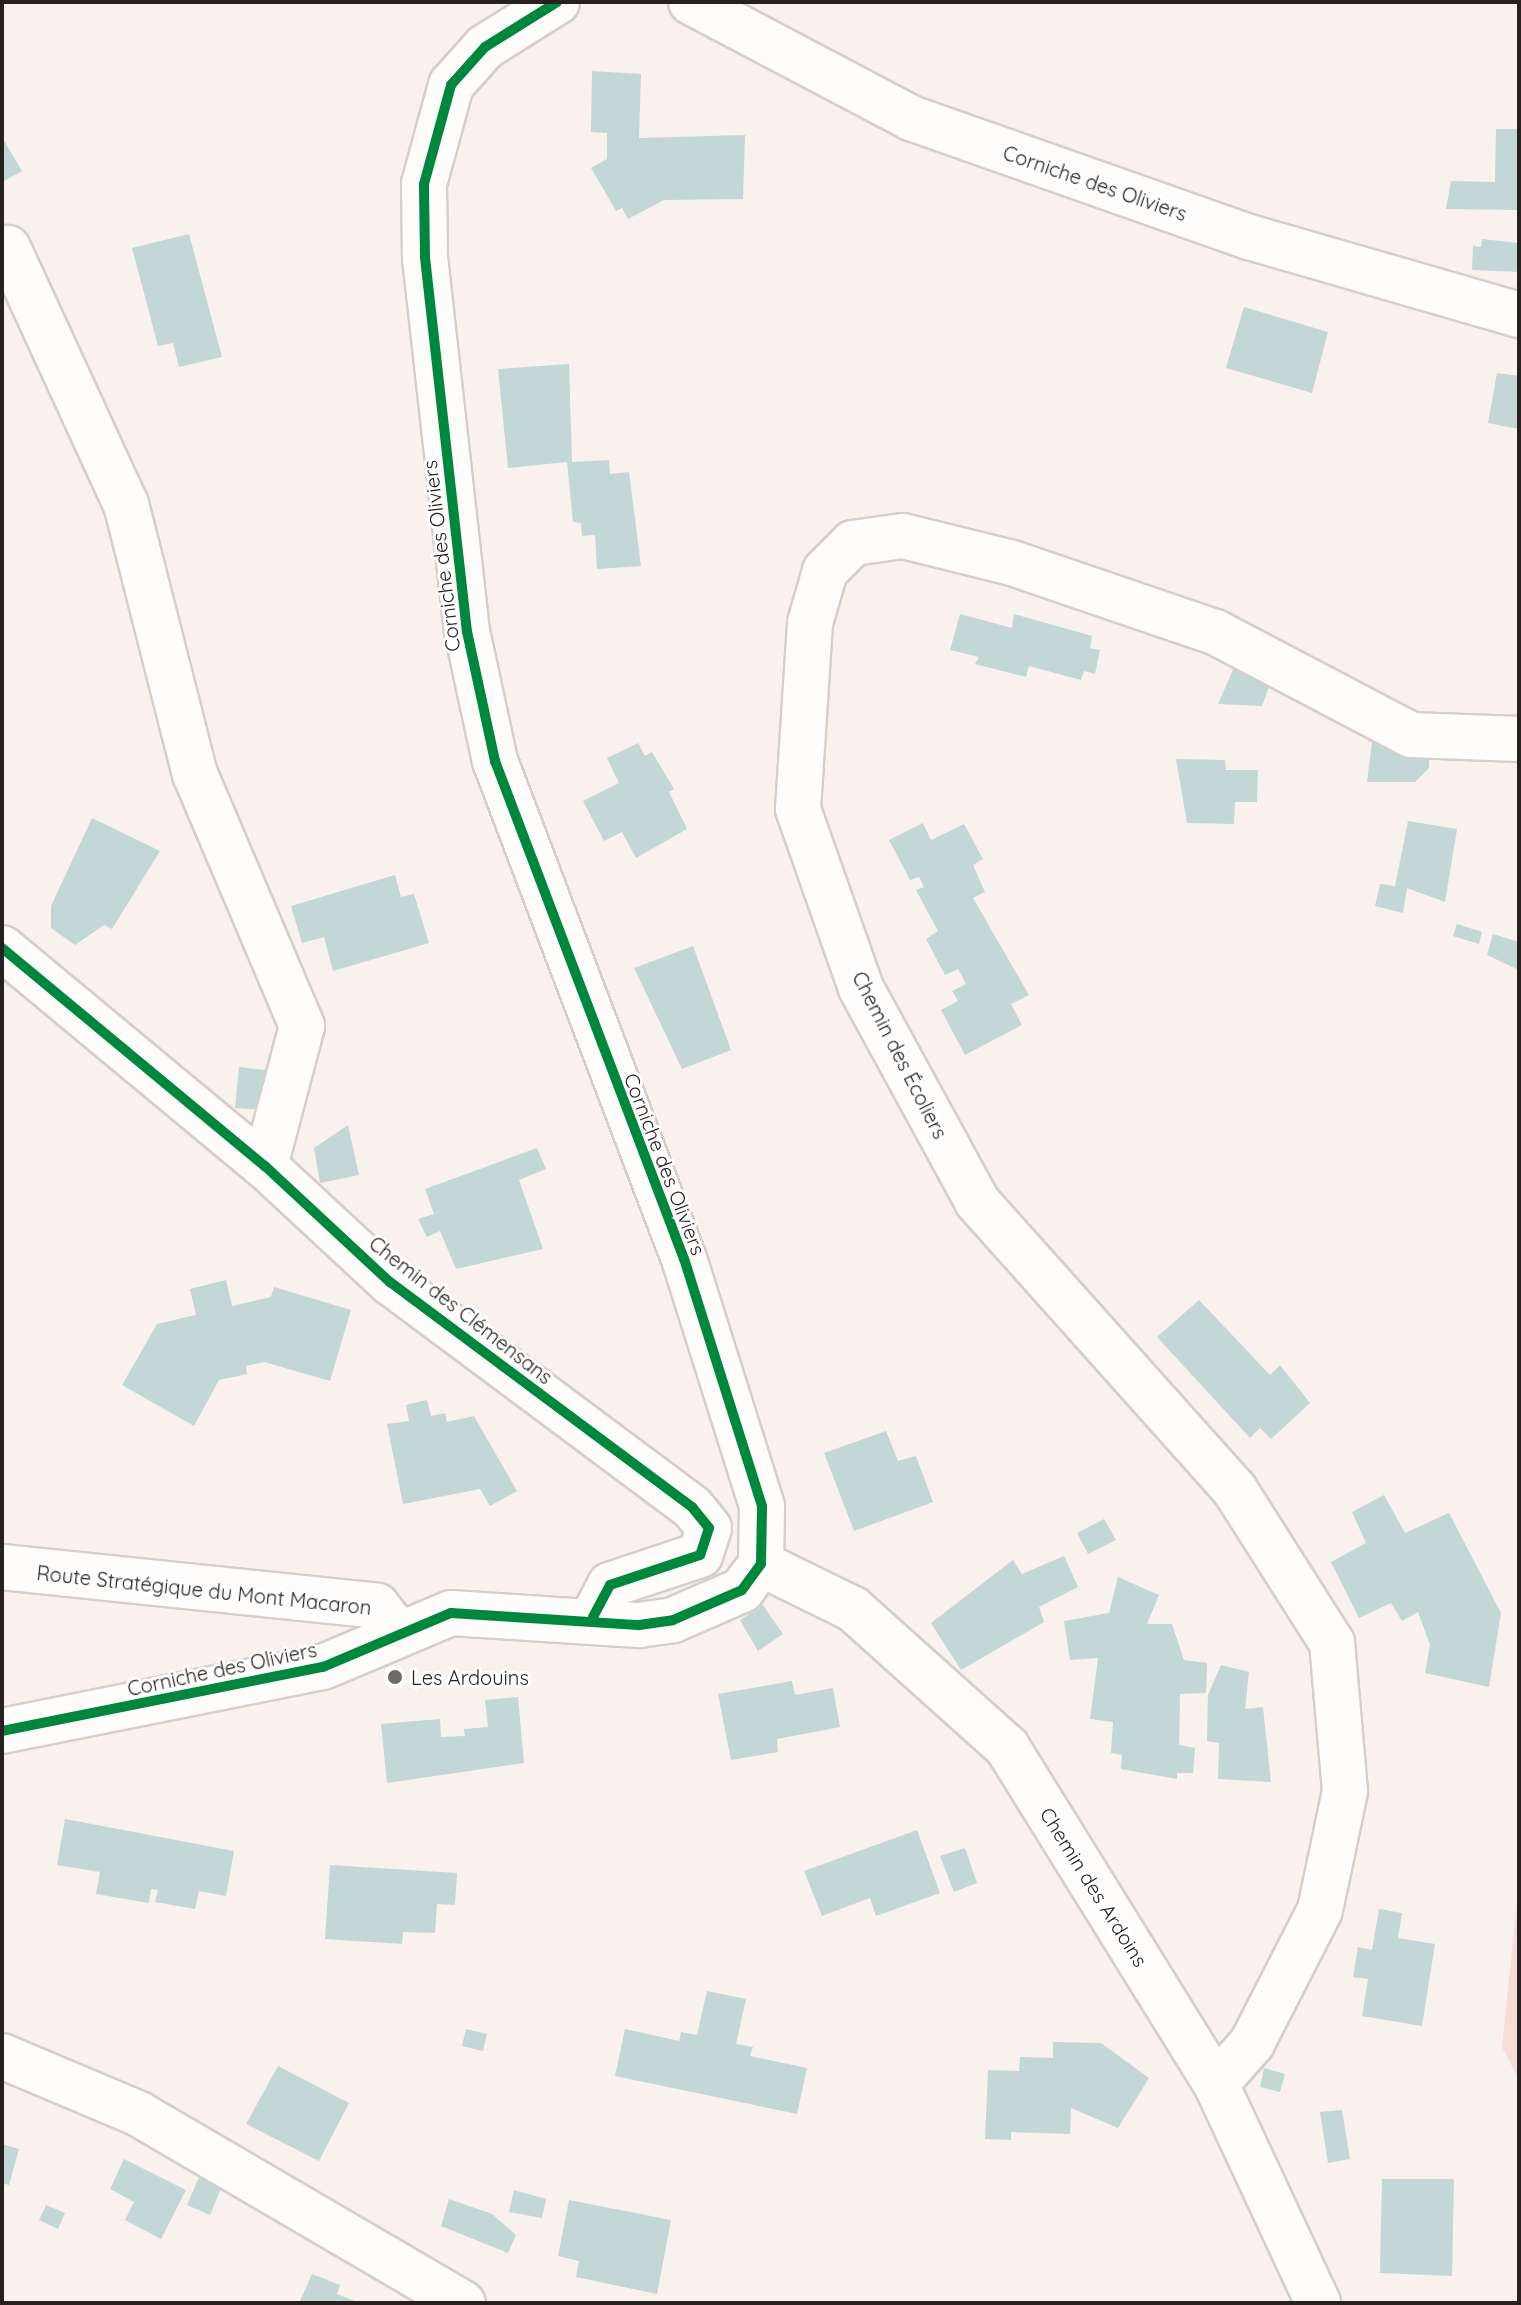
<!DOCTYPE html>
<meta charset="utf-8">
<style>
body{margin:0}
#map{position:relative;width:1521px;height:2305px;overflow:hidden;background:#f9f1ee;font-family:Quicksand,sans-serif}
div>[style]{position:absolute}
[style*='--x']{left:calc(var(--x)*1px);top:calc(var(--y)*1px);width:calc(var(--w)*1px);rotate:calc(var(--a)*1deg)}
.green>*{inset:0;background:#f6ded6}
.building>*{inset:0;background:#c2d7d6}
.roads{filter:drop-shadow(2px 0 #d5cfcc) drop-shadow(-2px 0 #d5cfcc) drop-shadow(0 2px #d5cfcc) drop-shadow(0 -2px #d5cfcc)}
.minor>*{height:44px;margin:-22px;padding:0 22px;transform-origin:22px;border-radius:22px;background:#fefdfc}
.cycleway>*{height:10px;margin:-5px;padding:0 5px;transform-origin:5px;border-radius:5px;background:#00873e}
.dots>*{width:22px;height:22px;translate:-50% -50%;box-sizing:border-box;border:4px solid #fff;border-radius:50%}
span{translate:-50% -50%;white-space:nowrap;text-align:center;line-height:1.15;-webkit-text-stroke:6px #fff;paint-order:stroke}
.street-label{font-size:20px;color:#26201e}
.poi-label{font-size:20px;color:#26201e}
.left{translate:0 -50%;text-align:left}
.frame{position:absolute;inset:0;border:4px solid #26201e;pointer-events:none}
</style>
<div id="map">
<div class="green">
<i style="clip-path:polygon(1519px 1884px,1519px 2080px,1502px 2047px)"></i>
</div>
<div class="building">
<i style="clip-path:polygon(592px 71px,641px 74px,639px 138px,745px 135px,743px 199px,664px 200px,628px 219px,622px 208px,616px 211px,591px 168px,607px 159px,607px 133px,591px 132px)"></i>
<i style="clip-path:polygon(1496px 129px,1519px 129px,1519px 210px,1446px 209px,1451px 181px,1495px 182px)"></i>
<i style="clip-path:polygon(2px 137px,22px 171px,2px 182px)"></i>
<i style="clip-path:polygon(189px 234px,222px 357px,179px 367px,173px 343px,158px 346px,132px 248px)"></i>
<i style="clip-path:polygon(1482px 239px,1519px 243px,1519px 272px,1472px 270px,1473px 246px,1481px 247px)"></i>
<i style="clip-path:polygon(1244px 307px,1328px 332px,1312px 393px,1226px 368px)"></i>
<i style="clip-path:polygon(569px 364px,572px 462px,609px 460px,610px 474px,629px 472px,641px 566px,597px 569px,595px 535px,582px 536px,581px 523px,573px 522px,567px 462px,508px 468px,498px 369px)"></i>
<i style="clip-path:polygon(1497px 373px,1519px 376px,1519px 429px,1488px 423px)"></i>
<i style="clip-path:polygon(960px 614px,1012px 628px,1014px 614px,1092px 636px,1090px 648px,1100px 650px,1095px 674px,1084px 671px,1081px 680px,1029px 666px,1026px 677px,975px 664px,979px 657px,950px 650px)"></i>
<i style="clip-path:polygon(1235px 665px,1272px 679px,1262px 706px,1218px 704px)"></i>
<i style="clip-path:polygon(1372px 742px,1429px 753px,1429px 768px,1415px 782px,1367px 782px)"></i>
<i style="clip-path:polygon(638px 743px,645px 756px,652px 752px,674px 789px,669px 792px,687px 829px,636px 858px,622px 832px,604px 841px,583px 801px,619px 783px,607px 758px)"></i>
<i style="clip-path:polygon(1176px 759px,1225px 760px,1226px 770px,1258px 770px,1257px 802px,1235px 802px,1234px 824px,1187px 823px)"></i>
<i style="clip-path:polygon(92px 818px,160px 851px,112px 929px,104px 925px,75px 945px,51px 928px,51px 906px)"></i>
<i style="clip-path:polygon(1408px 821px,1457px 829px,1445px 902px,1407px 888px,1403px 913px,1375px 906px,1380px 884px,1395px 886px)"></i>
<i style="clip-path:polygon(923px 823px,931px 840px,964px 824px,983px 859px,973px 865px,985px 892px,973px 898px,1029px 995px,1011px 1004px,1022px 1025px,965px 1055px,941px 1010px,958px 1001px,952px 991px,966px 984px,958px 969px,945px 975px,926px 939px,938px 931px,916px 890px,924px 887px,919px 877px,910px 880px,889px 840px)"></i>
<i style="clip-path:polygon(395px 875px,401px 897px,414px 894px,429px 943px,333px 971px,324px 937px,302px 943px,291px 906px)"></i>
<i style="clip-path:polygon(1457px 924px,1482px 932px,1479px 944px,1453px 936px)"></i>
<i style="clip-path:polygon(1493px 934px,1519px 942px,1519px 970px,1487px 955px)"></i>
<i style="clip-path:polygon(693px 946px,731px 1050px,682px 1069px,634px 968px)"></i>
<i style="clip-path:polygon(239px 1067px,266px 1070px,264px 1110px,235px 1108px)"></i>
<i style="clip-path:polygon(348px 1125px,359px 1175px,320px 1183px,314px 1148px)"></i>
<i style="clip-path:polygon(537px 1148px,546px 1169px,519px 1180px,543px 1249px,456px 1269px,440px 1231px,427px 1237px,418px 1219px,434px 1214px,425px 1189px)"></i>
<i style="clip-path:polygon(226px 1280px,232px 1306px,271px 1297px,274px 1287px,351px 1310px,330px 1381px,264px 1362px,246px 1366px,247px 1374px,219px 1380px,194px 1426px,122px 1385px,157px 1324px,196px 1315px,190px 1289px)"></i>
<i style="clip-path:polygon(1199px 1300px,1270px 1375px,1280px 1365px,1310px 1403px,1271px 1439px,1260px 1428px,1250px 1438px,1157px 1337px)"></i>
<i style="clip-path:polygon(427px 1400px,431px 1416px,445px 1413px,447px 1422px,474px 1416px,517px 1491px,490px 1506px,480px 1489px,403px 1504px,387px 1424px,409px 1421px,406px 1405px)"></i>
<i style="clip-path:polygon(886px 1431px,898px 1461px,916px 1456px,933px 1502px,854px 1531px,824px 1453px)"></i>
<i style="clip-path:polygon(1384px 1495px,1405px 1533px,1449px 1513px,1501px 1613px,1489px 1687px,1425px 1673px,1430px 1645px,1418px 1612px,1402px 1621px,1391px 1603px,1359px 1618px,1331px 1562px,1366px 1543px,1352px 1512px)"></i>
<i style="clip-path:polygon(1104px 1519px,1116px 1540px,1088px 1554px,1077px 1533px)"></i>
<i style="clip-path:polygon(1064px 1556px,1078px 1587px,1039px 1607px,1044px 1622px,961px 1670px,931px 1623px,1013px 1560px,1022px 1574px)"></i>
<i style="clip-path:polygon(1118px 1577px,1159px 1595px,1147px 1624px,1172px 1624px,1184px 1660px,1207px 1663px,1206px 1693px,1180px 1694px,1179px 1745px,1195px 1748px,1193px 1773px,1177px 1773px,1177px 1779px,1121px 1769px,1122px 1755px,1111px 1753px,1113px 1722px,1090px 1719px,1098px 1658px,1070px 1660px,1064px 1621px,1109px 1613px)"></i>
<i style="clip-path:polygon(763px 1605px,783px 1634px,758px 1651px,740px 1620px)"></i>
<i style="clip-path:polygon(1221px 1665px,1249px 1672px,1245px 1709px,1263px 1707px,1271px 1782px,1218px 1779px,1219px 1743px,1207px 1741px,1208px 1695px)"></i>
<i style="clip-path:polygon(792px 1681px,795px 1695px,833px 1688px,840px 1727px,777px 1739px,778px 1752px,731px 1760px,718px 1694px)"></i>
<i style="clip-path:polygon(518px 1697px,524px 1763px,387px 1783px,381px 1724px,440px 1719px,441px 1737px,465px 1736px,464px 1729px,488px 1727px,485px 1700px)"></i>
<i style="clip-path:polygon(65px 1819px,234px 1851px,226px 1896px,199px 1891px,195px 1909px,155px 1902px,158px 1890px,151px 1889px,149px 1903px,96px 1894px,100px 1872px,57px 1865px)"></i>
<i style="clip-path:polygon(917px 1830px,940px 1893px,876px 1916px,870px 1898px,822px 1916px,804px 1871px)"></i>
<i style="clip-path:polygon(965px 1848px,977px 1883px,954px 1892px,940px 1856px)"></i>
<i style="clip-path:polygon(330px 1865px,457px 1873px,455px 1905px,437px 1904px,435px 1933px,403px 1932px,402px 1944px,325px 1939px)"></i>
<i style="clip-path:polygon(1379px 1909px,1402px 1913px,1398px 1938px,1435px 1944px,1422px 2026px,1362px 2016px,1368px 1979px,1353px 1977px,1358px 1947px,1372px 1950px)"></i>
<i style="clip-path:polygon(707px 1991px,746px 1999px,736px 2044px,753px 2047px,750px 2056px,807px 2068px,797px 2114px,615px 2076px,625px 2029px,679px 2041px,681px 2032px,697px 2035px)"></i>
<i style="clip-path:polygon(466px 2029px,487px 2034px,483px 2051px,462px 2046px)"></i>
<i style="clip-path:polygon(1053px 2042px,1101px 2043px,1149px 2078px,1118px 2128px,1071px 2108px,1070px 2134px,1011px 2132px,1011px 2140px,985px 2139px,988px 2070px,1019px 2071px,1020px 2057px,1053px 2058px)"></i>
<i style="clip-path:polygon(278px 2066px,349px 2103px,319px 2161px,246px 2124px)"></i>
<i style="clip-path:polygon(1264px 2068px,1285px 2074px,1280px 2092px,1260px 2087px)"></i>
<i style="clip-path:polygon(1342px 2110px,1350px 2159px,1328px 2163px,1320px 2112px)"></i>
<i style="clip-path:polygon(2px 2144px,19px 2149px,9px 2185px,2px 2183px)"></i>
<i style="clip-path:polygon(124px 2159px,186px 2190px,161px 2239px,125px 2220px,134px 2202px,110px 2189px)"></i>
<i style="clip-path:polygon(199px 2177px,222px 2186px,210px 2215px,187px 2205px)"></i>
<i style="clip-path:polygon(1382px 2179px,1454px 2179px,1452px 2276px,1380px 2273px)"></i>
<i style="clip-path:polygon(514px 2190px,546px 2199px,542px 2218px,509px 2212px)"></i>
<i style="clip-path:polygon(449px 2199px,492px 2214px,516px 2235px,508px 2253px,441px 2226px)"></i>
<i style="clip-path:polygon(569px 2200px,671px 2220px,657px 2294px,576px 2277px,579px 2261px,558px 2256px)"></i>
<i style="clip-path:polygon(46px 2205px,65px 2213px,58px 2229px,39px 2220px)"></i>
<i style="clip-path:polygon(312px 2274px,340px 2285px,337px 2294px,360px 2303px,299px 2303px)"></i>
</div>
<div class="roads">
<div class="minor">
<i style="--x:691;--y:2;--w:249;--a:27.8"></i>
<i style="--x:911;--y:118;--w:358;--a:19.4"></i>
<i style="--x:1249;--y:237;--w:281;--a:16.1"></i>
<i style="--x:8;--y:248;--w:282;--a:65.3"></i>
<i style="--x:126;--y:504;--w:279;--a:75.7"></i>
<i style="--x:195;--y:774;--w:274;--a:67"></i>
<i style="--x:302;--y:1026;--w:145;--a:104.8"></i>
<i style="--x:2;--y:948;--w:342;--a:39.7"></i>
<i style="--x:265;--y:1166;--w:171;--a:42.9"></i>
<i style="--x:390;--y:1282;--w:377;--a:36.7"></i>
<i style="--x:692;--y:1507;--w:27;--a:51"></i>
<i style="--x:709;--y:1528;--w:28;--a:108"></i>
<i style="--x:700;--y:1555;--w:95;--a:161.6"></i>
<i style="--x:610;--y:1585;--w:36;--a:118"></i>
<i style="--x:761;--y:1564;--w:102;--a:26.1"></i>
<i style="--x:853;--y:1609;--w:207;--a:41.9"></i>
<i style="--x:1007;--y:1747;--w:397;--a:58.2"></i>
<i style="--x:1216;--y:2084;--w:242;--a:65"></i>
<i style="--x:2;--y:1567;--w:377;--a:5.9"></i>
<i style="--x:377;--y:1606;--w:31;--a:52"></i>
<i style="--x:2;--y:1731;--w:327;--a:-11.3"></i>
<i style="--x:323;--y:1667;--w:139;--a:-22.9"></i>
<i style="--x:451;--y:1613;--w:188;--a:3.7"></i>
<i style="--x:639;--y:1625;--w:34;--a:-8"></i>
<i style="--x:673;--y:1620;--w:75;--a:-23.5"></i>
<i style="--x:742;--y:1590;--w:32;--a:-54"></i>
<i style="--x:761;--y:1564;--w:58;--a:-89"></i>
<i style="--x:762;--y:1506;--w:259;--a:-107.5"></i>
<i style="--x:684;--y:1259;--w:533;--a:-110.78"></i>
<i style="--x:495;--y:761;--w:132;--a:-102.2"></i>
<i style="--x:467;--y:632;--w:376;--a:-96.4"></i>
<i style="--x:425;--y:258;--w:74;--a:-90.8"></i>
<i style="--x:424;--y:184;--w:103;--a:-74.7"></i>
<i style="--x:451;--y:85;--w:51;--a:-48.2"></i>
<i style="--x:485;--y:47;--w:85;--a:-32"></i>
<i style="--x:2;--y:2056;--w:149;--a:22.9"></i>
<i style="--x:139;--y:2114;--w:375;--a:30.3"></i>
<i style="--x:1216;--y:2084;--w:55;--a:-48.7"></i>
<i style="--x:1252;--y:2043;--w:149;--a:-62.9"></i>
<i style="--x:1320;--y:1910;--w:122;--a:-78.1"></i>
<i style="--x:1345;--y:1791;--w:149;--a:-95"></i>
<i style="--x:1332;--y:1643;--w:181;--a:-122.4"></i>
<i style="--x:1235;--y:1490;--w:387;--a:-131.8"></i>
<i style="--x:977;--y:1201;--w:243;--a:-118.6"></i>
<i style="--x:861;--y:988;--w:190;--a:-109.4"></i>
<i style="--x:798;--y:809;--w:186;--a:-86.3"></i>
<i style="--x:810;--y:623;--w:54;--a:-73.9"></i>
<i style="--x:825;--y:571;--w:40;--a:-45"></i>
<i style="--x:853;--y:543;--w:50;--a:-8"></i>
<i style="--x:903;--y:536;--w:112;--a:13.9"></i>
<i style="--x:1012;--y:563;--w:214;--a:18.8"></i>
<i style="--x:1215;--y:632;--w:221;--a:27.7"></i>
<i style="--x:1411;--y:735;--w:108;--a:2.1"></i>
</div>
</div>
<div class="cycleway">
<i style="--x:2;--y:948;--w:342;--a:39.7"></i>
<i style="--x:265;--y:1166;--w:171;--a:42.9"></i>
<i style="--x:390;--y:1282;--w:377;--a:36.7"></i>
<i style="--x:692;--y:1507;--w:27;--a:51"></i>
<i style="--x:709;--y:1528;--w:28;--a:108"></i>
<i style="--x:700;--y:1555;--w:95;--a:161.6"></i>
<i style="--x:610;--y:1585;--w:36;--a:118"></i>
<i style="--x:2;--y:1731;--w:327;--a:-11.3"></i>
<i style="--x:323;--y:1667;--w:139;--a:-22.9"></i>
<i style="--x:451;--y:1613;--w:188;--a:3.7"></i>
<i style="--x:639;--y:1625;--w:34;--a:-8"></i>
<i style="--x:673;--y:1620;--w:75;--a:-23.5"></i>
<i style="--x:742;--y:1590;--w:32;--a:-54"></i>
<i style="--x:761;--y:1564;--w:58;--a:-89"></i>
<i style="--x:762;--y:1506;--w:259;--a:-107.5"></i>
<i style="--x:684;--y:1259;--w:533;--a:-110.78"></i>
<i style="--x:495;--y:761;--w:132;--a:-102.2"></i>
<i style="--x:467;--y:632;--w:376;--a:-96.4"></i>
<i style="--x:425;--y:258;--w:74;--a:-90.8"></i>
<i style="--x:424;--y:184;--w:103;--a:-74.7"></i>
<i style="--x:451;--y:85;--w:51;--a:-48.2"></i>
<i style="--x:485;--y:47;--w:85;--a:-32"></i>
</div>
<div class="dots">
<i style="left:395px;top:1677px;background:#706967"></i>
</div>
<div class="street-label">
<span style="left:1095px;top:183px;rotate:19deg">Corniche des Oliviers</span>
<span style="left:441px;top:556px;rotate:-97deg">Corniche des Oliviers</span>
<span style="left:900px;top:1055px;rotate:63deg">Chemin des Écoliers</span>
<span style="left:665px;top:1164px;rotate:69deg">Corniche des Oliviers</span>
<span style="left:461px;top:1310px;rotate:38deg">Chemin des Clémensans</span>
<span style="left:204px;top:1590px;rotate:6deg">Route Stratégique du Mont Macaron</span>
<span style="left:222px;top:1669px;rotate:-12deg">Corniche des Oliviers</span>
<span style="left:1094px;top:1887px;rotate:58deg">Chemin des Ardoins</span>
</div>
<div class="poi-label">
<span class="left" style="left:411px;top:1677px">Les Ardouins</span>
</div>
<div class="frame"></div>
</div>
